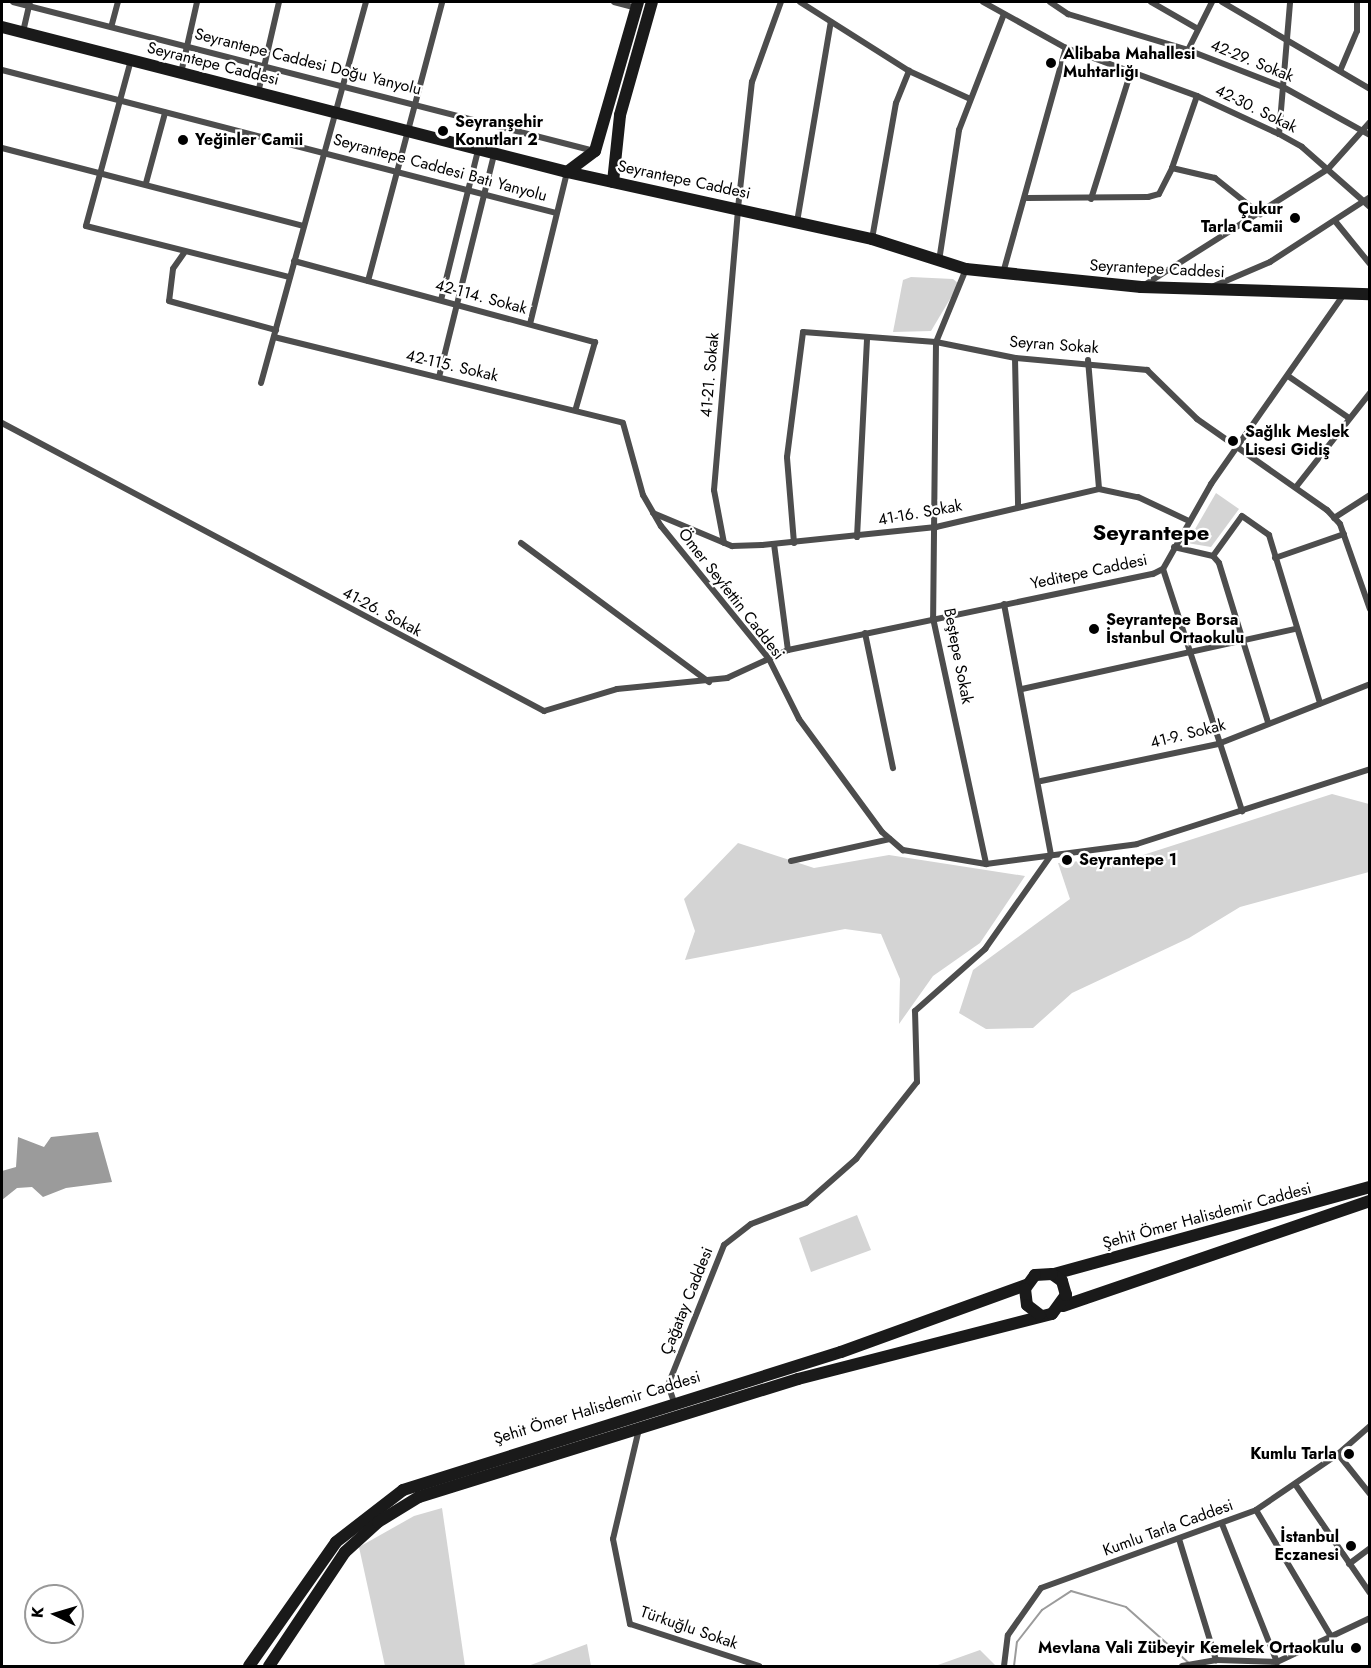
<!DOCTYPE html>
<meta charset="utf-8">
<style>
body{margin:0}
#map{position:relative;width:1371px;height:1668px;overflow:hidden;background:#fff;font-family:Jost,sans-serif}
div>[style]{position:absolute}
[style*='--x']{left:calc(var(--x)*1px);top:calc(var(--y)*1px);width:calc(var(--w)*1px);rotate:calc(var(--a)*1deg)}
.green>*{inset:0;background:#d4d4d4}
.water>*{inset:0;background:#9b9b9b}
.stream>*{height:2px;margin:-1px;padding:0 1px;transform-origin:1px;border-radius:1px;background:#9b9b9b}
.street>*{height:6px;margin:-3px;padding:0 3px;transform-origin:3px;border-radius:3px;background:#4d4d4d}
.secondary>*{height:12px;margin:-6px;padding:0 6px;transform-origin:6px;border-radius:6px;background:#1a1a1a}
.dots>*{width:16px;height:16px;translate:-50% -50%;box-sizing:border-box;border:3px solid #fff;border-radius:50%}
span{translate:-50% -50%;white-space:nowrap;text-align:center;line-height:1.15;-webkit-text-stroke:4.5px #fff;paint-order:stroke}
.poi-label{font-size:16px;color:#000;font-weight:700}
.left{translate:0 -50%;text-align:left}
.right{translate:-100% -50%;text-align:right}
.street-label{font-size:16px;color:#000}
.district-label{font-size:22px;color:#000;font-weight:700}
.frame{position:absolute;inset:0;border:3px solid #000;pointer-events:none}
.north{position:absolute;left:24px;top:1584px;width:60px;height:60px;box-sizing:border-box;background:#fff;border:2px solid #999;border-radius:50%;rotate:275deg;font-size:16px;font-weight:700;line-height:24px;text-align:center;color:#000}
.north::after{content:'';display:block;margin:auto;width:21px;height:27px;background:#000;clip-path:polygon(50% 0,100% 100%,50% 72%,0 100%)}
</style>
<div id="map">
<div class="green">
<i style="clip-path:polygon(911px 277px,953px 279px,959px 284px,931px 331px,893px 332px,903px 280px)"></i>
<i style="clip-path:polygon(1216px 493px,1239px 509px,1211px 547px,1187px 543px)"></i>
<i style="clip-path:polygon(1332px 794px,1369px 804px,1369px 872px,1240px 907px,1189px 938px,1072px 993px,1033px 1028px,986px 1029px,959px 1013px,973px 970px,1070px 899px,1058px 863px,1140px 856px)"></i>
<i style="clip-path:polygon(738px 843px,814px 868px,889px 855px,1025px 876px,980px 943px,933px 976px,899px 1024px,900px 979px,881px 934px,845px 929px,685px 960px,695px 931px,684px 899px)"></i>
<i style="clip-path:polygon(857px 1215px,871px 1250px,811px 1272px,799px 1238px)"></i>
<i style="clip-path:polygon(442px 1508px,465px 1666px,385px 1666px,359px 1547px,414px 1516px)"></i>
<i style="clip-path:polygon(587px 1644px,591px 1666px,528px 1666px)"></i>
<i style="clip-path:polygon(980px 1650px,996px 1666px,935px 1666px)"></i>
</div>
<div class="water">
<i style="clip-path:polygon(98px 1132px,112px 1182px,66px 1188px,43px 1197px,32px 1187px,17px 1188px,2px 1200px,2px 1171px,16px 1167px,18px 1137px,44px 1147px,51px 1137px)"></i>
</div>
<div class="stream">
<i style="--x:1014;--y:1666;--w:24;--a:-83"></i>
<i style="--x:1017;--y:1642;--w:41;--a:-52"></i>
<i style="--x:1042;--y:1610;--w:35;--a:-33"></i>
<i style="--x:1071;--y:1591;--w:57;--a:16.2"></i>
<i style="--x:1126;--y:1607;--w:86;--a:41.7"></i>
</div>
<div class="street">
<i style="--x:13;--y:2;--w:600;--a:14.38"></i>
<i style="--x:614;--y:2;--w:23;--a:15"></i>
<i style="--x:800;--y:2;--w:129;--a:32.3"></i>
<i style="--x:909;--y:71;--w:65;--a:24.6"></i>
<i style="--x:983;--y:2;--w:95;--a:29"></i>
<i style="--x:1066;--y:48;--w:140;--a:20.1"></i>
<i style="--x:1197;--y:96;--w:90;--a:24.9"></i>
<i style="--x:1279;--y:134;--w:26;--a:29"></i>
<i style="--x:1302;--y:147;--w:91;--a:41.4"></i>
<i style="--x:1050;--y:2;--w:22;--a:34"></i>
<i style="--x:1068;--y:14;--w:125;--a:16.7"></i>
<i style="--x:1188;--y:50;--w:102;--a:21.3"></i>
<i style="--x:1283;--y:87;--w:99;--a:28.9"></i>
<i style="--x:1151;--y:2;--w:54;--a:29.9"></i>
<i style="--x:1222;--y:2;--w:172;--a:30.4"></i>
<i style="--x:112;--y:24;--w:23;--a:-75"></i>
<i style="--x:23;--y:32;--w:31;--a:-77"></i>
<i style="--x:1188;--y:50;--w:54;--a:-63.4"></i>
<i style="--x:131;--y:60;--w:172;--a:105.2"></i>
<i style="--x:86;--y:226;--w:209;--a:14.1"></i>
<i style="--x:2;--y:70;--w:572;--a:14.47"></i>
<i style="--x:1340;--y:71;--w:43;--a:-67"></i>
<i style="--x:1357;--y:31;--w:29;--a:-90"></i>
<i style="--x:181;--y:73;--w:73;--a:-77.3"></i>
<i style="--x:258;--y:93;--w:93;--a:-77"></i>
<i style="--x:1279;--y:134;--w:132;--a:-85.2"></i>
<i style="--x:2;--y:148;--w:311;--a:14.5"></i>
<i style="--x:1172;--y:168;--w:76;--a:-70.9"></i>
<i style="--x:146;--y:183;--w:73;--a:-74.8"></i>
<i style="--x:1027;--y:198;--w:121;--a:-0.5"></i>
<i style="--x:1148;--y:197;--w:11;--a:-15"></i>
<i style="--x:1159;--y:194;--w:29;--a:-63"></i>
<i style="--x:1172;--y:168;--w:44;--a:13.1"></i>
<i style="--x:1215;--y:178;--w:58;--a:38.7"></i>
<i style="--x:1091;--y:199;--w:134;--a:-72.6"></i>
<i style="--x:1335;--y:221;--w:55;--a:50.9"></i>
<i style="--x:797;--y:222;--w:203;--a:-80.4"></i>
<i style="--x:872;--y:239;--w:138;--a:-80"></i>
<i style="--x:896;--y:103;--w:35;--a:-68"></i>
<i style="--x:184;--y:253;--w:19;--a:125"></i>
<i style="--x:173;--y:269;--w:32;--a:97"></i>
<i style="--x:169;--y:301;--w:111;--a:15.2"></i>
<i style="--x:294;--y:261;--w:312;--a:15.1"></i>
<i style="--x:595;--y:342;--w:69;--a:106.1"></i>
<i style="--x:939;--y:261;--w:133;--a:-81.3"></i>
<i style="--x:959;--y:130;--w:124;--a:-68.8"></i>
<i style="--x:966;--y:269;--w:79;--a:112.3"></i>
<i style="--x:936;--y:342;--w:276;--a:90.6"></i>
<i style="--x:933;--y:618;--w:252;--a:77.8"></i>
<i style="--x:1003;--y:273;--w:234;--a:-74.4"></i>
<i style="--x:368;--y:281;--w:289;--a:-75.1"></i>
<i style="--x:1146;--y:284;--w:215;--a:-32.3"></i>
<i style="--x:1328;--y:169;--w:63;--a:-48.2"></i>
<i style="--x:1214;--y:286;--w:61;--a:-23.2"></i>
<i style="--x:1270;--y:262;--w:119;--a:-33"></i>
<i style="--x:441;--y:300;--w:154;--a:-76.1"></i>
<i style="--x:530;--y:324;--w:156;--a:-76.3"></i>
<i style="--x:274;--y:337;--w:359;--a:13.8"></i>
<i style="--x:623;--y:423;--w:75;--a:74.5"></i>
<i style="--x:643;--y:495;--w:36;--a:60"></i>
<i style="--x:661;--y:526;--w:171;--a:50.9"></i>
<i style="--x:769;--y:659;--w:67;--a:63.4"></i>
<i style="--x:799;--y:719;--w:140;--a:53.7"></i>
<i style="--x:882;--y:832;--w:28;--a:41"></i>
<i style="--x:903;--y:850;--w:84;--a:9.6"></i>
<i style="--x:986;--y:864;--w:152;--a:-7.5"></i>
<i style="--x:1137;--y:844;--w:245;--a:-17.8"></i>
<i style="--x:1015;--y:358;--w:149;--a:88.8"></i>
<i style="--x:1088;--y:360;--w:129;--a:85.1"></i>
<i style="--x:1288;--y:376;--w:74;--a:34.5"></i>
<i style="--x:439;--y:377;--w:230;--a:-76.1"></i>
<i style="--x:261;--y:383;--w:395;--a:-74.6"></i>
<i style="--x:2;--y:423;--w:614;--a:27.98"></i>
<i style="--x:544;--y:711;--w:76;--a:-16.8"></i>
<i style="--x:617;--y:689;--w:111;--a:-5.7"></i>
<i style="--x:727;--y:678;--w:67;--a:-24.7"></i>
<i style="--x:788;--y:650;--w:373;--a:-11.8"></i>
<i style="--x:1153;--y:574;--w:11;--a:-27"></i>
<i style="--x:1163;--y:569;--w:98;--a:-60.5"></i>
<i style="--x:1211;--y:484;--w:232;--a:-55"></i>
<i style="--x:1296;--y:487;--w:120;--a:-51.8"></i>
<i style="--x:653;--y:513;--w:86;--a:22.7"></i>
<i style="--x:732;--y:546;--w:30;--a:-2"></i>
<i style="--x:762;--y:545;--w:175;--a:-5.9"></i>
<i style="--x:936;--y:527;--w:167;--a:-13.1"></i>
<i style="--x:1099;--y:489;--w:40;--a:12"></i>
<i style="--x:1138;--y:497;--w:56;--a:25.2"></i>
<i style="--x:1334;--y:518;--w:43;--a:-32.6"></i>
<i style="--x:857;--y:537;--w:200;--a:-87.1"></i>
<i style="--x:521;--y:543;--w:234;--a:36.5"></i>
<i style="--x:724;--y:543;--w:54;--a:-100.7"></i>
<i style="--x:714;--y:490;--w:283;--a:-85.1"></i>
<i style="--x:738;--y:208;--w:127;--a:-83.7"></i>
<i style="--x:752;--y:82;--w:85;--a:-70.1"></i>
<i style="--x:794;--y:543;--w:86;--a:-94.7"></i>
<i style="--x:787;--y:457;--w:126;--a:-82.7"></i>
<i style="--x:803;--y:332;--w:133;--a:4.3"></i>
<i style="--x:936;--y:342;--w:81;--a:11.4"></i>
<i style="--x:1015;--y:358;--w:133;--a:5.2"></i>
<i style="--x:1147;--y:370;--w:70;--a:44.4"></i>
<i style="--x:1197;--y:419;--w:159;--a:35"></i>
<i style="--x:1327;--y:510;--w:19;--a:47"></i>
<i style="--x:1340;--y:524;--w:90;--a:70.6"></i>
<i style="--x:774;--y:544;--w:107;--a:82.5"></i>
<i style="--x:1174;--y:547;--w:40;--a:13"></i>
<i style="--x:1213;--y:556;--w:9;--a:49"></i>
<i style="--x:1219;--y:563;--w:166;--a:72.9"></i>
<i style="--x:1213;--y:556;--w:49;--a:-54.1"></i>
<i style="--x:1242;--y:516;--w:33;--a:35"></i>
<i style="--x:1269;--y:535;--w:176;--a:73.1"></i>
<i style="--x:1275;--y:558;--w:73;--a:-19.2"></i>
<i style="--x:1163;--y:569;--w:255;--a:71.9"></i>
<i style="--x:1004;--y:604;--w:254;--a:79.4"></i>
<i style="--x:865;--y:633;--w:138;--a:78.3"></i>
<i style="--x:1022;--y:689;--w:280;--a:-12.4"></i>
<i style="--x:1041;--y:781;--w:181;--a:-11.8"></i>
<i style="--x:1218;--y:744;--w:163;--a:-21.5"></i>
<i style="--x:791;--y:861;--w:101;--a:-12.5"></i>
<i style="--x:674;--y:1402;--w:18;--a:-109"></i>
<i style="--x:668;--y:1385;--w:151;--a:-68.2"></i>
<i style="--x:724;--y:1245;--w:34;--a:-38"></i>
<i style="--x:751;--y:1224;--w:59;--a:-20.9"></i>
<i style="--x:806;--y:1203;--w:67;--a:-41.3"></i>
<i style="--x:856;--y:1159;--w:98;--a:-51.6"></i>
<i style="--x:917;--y:1082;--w:71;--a:-91.6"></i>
<i style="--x:915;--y:1011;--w:94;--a:-41.5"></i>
<i style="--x:985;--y:949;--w:115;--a:-54.9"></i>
<i style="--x:639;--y:1429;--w:113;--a:103.3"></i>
<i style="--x:613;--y:1539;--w:87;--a:78.7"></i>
<i style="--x:630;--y:1624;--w:136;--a:18"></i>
<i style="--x:1338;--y:1454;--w:51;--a:51.3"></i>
<i style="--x:1295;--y:1484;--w:132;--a:55.5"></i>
<i style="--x:1256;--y:1510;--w:149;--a:59.3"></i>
<i style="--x:1222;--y:1524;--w:149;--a:68.3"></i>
<i style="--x:1179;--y:1539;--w:127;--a:73"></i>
<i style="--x:1349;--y:1564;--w:26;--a:-37"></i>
<i style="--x:1004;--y:1666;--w:31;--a:-83"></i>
<i style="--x:1008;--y:1635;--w:57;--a:-54.9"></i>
<i style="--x:1041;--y:1588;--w:229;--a:-19.9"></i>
<i style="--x:1256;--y:1510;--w:99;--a:-34.3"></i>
<i style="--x:1338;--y:1454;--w:43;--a:-41.2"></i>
<i style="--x:1182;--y:1666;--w:35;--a:-10"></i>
<i style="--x:1216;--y:1660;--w:61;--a:1.9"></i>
<i style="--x:1277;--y:1662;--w:103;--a:-25.3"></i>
</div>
<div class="secondary">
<i style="--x:2;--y:27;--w:583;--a:14.39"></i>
<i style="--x:567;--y:172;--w:312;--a:12.4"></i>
<i style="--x:872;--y:239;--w:99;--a:17.7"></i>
<i style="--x:966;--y:269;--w:176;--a:5.9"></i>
<i style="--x:1141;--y:287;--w:229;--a:1.8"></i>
<i style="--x:567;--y:172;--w:35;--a:-37"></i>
<i style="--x:595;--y:151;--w:155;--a:-73.9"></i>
<i style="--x:613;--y:182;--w:67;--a:-84"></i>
<i style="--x:620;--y:115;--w:117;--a:-74.2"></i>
<i style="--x:1054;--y:1274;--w:328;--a:-15.4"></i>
<i style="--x:1063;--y:1306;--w:324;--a:-18.9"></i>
<i style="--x:249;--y:1666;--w:151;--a:-54.9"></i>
<i style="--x:336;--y:1542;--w:85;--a:-37.8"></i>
<i style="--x:403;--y:1490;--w:459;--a:-17.5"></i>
<i style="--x:841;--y:1352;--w:197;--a:-19.9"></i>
<i style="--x:269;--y:1666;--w:137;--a:-56.3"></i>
<i style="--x:345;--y:1552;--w:45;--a:-42.3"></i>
<i style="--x:378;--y:1522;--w:48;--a:-31.4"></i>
<i style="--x:419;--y:1497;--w:397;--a:-17.3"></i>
<i style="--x:798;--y:1379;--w:262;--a:-14.4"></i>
<i style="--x:1052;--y:1314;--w:24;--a:-54"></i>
<i style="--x:1066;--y:1295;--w:15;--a:-106"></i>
<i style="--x:1062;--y:1281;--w:12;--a:-145"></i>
<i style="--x:1052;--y:1274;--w:17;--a:177"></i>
<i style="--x:1035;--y:1275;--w:17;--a:126"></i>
<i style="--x:1025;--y:1289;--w:16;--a:83"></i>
<i style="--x:1027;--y:1305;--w:16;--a:38"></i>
</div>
<div class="dots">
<i style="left:1051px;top:63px;background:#000"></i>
<i style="left:443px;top:131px;background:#000"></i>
<i style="left:183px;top:140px;background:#000"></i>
<i style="left:1295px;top:218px;background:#000"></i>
<i style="left:1233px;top:441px;background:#000"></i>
<i style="left:1094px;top:629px;background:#000"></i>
<i style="left:1067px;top:860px;background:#000"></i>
<i style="left:1349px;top:1454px;background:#000"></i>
<i style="left:1351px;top:1546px;background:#000"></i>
<i style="left:1356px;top:1648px;background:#000"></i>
</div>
<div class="poi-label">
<span class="left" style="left:1063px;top:63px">Alibaba Mahallesi<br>Muhtarlığı</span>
<span class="left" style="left:455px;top:131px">Seyranşehir<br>Konutları 2</span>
<span class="left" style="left:195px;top:140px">Yeğinler Camii</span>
<span class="right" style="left:1283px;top:218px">Çukur<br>Tarla Camii</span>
<span class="left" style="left:1245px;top:441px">Sağlık Meslek<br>Lisesi Gidiş</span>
<span class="left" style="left:1106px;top:629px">Seyrantepe Borsa<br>İstanbul Ortaokulu</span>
<span class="left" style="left:1079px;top:860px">Seyrantepe 1</span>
<span class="right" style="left:1337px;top:1454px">Kumlu Tarla</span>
<span class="right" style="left:1339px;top:1546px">İstanbul<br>Eczanesi</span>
<span class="right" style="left:1344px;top:1648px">Mevlana Vali Zübeyir Kemelek Ortaokulu</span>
</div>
<div class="street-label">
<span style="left:1252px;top:61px;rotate:22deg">42-29. Sokak</span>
<span style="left:308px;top:62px;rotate:14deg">Seyrantepe Caddesi Doğu Yanyolu</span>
<span style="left:213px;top:64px;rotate:14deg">Seyrantepe Caddesi</span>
<span style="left:1256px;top:109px;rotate:26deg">42-30. Sokak</span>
<span style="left:440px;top:168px;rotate:15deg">Seyrantepe Caddesi Batı Yanyolu</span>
<span style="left:684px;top:180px;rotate:12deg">Seyrantepe Caddesi</span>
<span style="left:1157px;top:269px;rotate:3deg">Seyrantepe Caddesi</span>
<span style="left:481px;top:297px;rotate:15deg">42-114. Sokak</span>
<span style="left:1054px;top:345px;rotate:4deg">Seyran Sokak</span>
<span style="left:452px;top:366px;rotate:13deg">42-115. Sokak</span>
<span style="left:710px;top:375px;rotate:-85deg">41-21. Sokak</span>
<span style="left:920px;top:513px;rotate:-10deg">41-16. Sokak</span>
<span style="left:1089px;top:572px;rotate:-12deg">Yeditepe Caddesi</span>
<span style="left:731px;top:594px;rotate:52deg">Ömer Seyfettin Caddesi</span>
<span style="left:382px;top:612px;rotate:28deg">41-26. Sokak</span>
<span style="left:958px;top:656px;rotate:79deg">Beştepe Sokak</span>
<span style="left:1188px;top:734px;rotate:-14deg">41-9. Sokak</span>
<span style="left:1207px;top:1216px;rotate:-15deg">Şehit Ömer Halisdemir Caddesi</span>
<span style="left:687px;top:1301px;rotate:-68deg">Çağatay Caddesi</span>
<span style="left:597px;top:1408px;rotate:-17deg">Şehit Ömer Halisdemir Caddesi</span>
<span style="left:1168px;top:1528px;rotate:-20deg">Kumlu Tarla Caddesi</span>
<span style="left:689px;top:1628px;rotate:19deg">Türkuğlu Sokak</span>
</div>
<div class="district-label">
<span style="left:1151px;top:533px">Seyrantepe</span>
</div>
<div class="frame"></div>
<div class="north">K</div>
</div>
